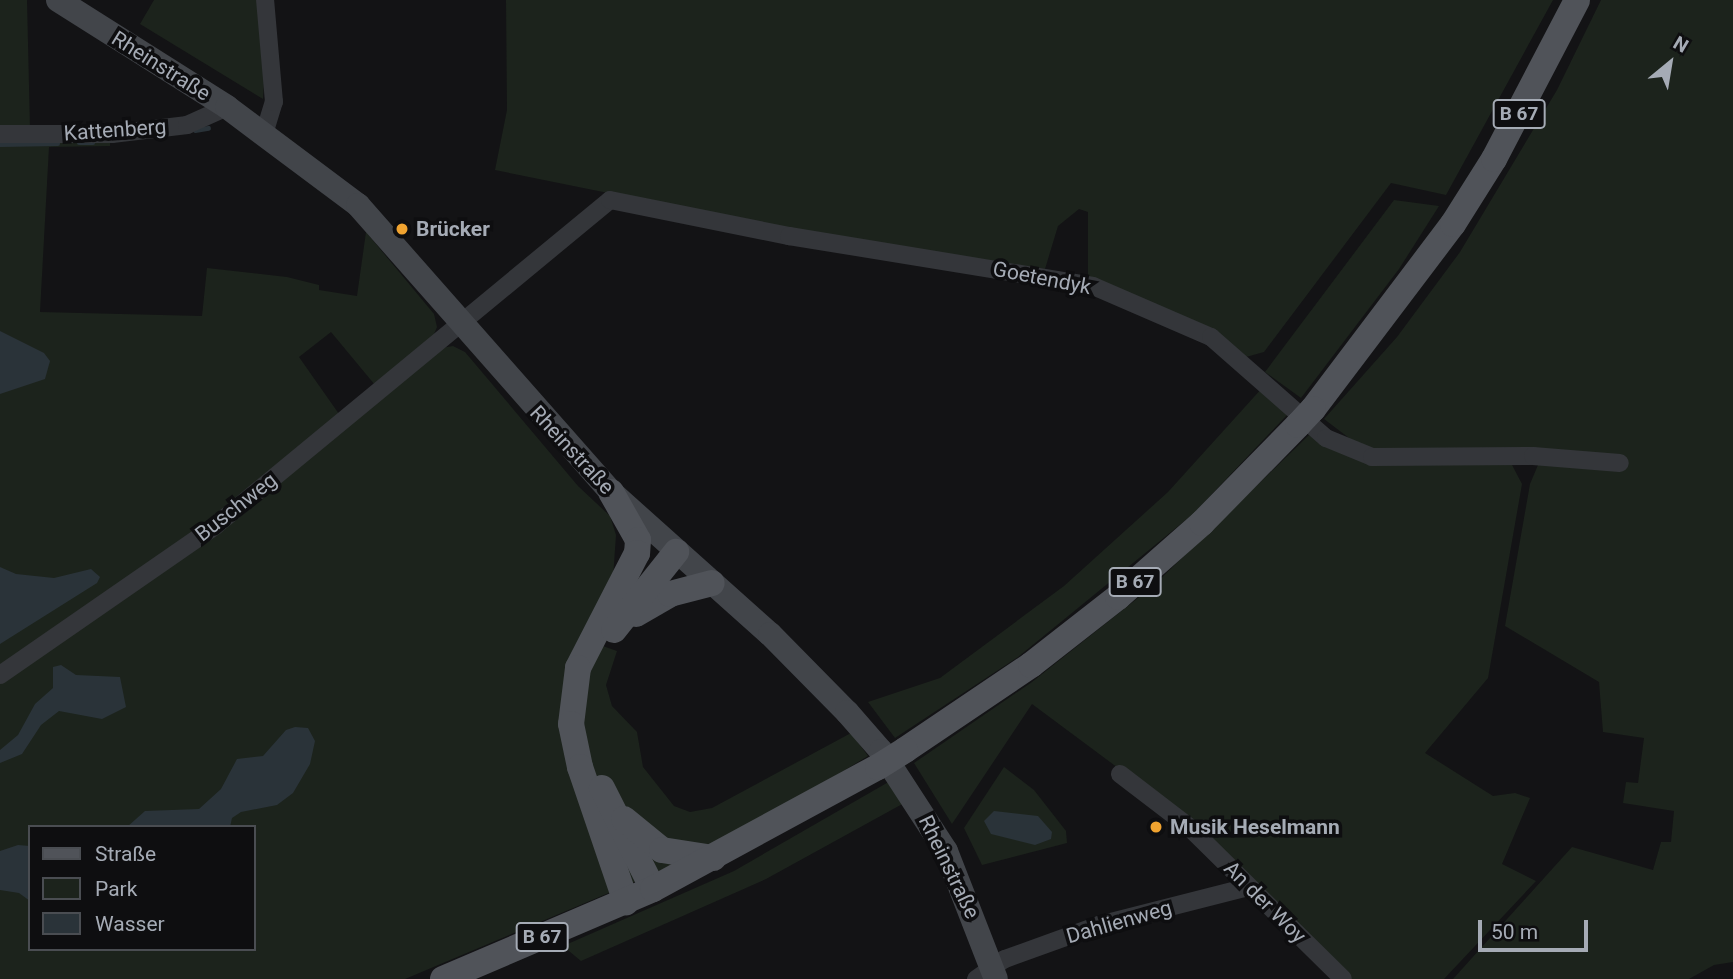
<!DOCTYPE html>
<meta charset="utf-8">
<style>
body{margin:0}
#map{position:relative;width:1733px;height:979px;overflow:hidden;background:#131315;font-family:Roboto,sans-serif}
div>[style]{position:absolute}
[style*='--x']{left:calc(var(--x)*1px);top:calc(var(--y)*1px);width:calc(var(--w)*1px);rotate:calc(var(--a)*1deg)}
.green>*{inset:0;background:#1c231c}
.water>*{inset:0;background:#2a3339}
.stream>*{height:4.5px;margin:-2.25px;padding:0 2.25px;transform-origin:2.25px;border-radius:2.25px;background:#2a3339}
.minor>*{height:18px;margin:-9px;padding:0 9px;transform-origin:9px;border-radius:9px;background:#34363a}
.secondary>*{height:24px;margin:-12px;padding:0 12px;transform-origin:12px;border-radius:12px;background:#42454a}
.primary>*{height:26px;margin:-13px;padding:0 13px;transform-origin:13px;border-radius:13px;background:#505359}
.primary-bridge>*{height:26px;margin:-13px;padding:0 13px;transform-origin:13px;border-radius:13px;background:#505359}
.dots>*{width:19px;height:19px;translate:-50% -50%;box-sizing:border-box;border:4px solid #0e0e10;border-radius:50%}
span{translate:-50% -50%;white-space:nowrap;text-align:center;line-height:1.15;-webkit-text-stroke:7px #0e0e10;paint-order:stroke}
.shield-label span{padding:2px 5px;background:#0e0e10;border:2px solid;border-radius:5px;-webkit-text-stroke-width:0}
.shield-label{font-size:19px;color:#a5abb5;font-weight:700}
.street-label{font-size:21px;color:#a5abb5}
.poi-label{font-size:21px;color:#a5abb5;font-weight:700}
.left{translate:0 -50%;text-align:left}
.legend{position:absolute;left:28px;top:825px;width:228px;height:126px;box-sizing:border-box;background:#0e0e10;border:2px solid #4a4d52;margin:0;padding:9px 12px;list-style:none;font-size:21px;color:#a5abb5}
.legend li{display:flex;align-items:center;gap:14px;height:35px}
.legend b{width:35px;border:2px solid #4a4d52}
.north{position:absolute;left:1635px;top:28px;width:70px;height:70px;-webkit-text-stroke:5px #0e0e10;paint-order:stroke;rotate:30deg;font-size:19px;font-weight:700;line-height:28px;text-align:center;color:#a5abb5}
.north::after{content:'';display:block;margin:auto;width:24px;height:32px;background:#a5abb5;clip-path:polygon(50% 0,100% 100%,50% 72%,0 100%)}
.scale{position:absolute;left:1478px;top:920px;width:110px;height:32px;box-sizing:border-box;border:4px solid #a5abb5;border-top:0;padding-left:9px;font-size:21px;line-height:24px;white-space:nowrap;color:#a5abb5;-webkit-text-stroke:5px #0e0e10;paint-order:stroke}
</style>
<div id="map">
<div class="green">
<i style="clip-path:polygon(0 0,27px 0,30px 129px,0 129px)"></i>
<i style="clip-path:polygon(154px 0,257px 0,265px 65px,263px 99px,140px 24px)"></i>
<i style="clip-path:polygon(506px 0,1553px 0,1446px 195px,1391px 183px,1264px 352px,1246px 357px,1088px 278px,1088px 212px,1079px 209px,1058px 226px,1045px 269px,791px 230px,495px 170px,507px 110px)"></i>
<i style="clip-path:polygon(1601px 0,1733px 0,1733px 962px,1714px 965px,1689px 979px,1453px 979px,1572px 847px,1653px 870px,1661px 842px,1671px 842px,1674px 811px,1623px 803px,1626px 782px,1638px 783px,1644px 738px,1603px 732px,1599px 682px,1505px 626px,1530px 484px,1538px 465px,1390px 454px,1357px 444px,1324px 419px,1397px 337px,1460px 252px,1557px 90px)"></i>
<i style="clip-path:polygon(110px 139px,110px 146px,49px 147px,40px 312px,202px 316px,207px 268px,287px 277px,319px 285px,319px 290px,357px 296px,366px 232px,434px 314px,437px 327px,432px 339px,375px 385px,331px 332px,299px 357px,339px 414px,209px 521px,0 666px,0 141px)"></i>
<i style="clip-path:polygon(1394px 200px,1439px 206px,1399px 269px,1301px 398px,1265px 372px)"></i>
<i style="clip-path:polygon(evenodd,453px 346px,465px 352px,578px 486px,610px 516px,616px 535px,613px 578px,583px 639px,617px 651px,606px 685px,612px 706px,637px 732px,643px 767px,674px 806px,690px 812px,712px 808px,851px 733px,868px 756px,754px 825px,656px 873px,405px 979px,0 979px,0 682px,441px 348px,453px 346px,30px 827px,254px 827px,254px 949px,30px 949px,30px 827px)"></i>
<i style="clip-path:polygon(1263px 387px,1287px 415px,1193px 514px,1018px 657px,895px 738px,868px 702px,940px 678px,1064px 586px,1168px 492px)"></i>
<i style="clip-path:polygon(1309px 435px,1371px 464px,1511px 463px,1522px 484px,1488px 678px,1425px 753px,1493px 796px,1515px 793px,1530px 798px,1502px 864px,1536px 881px,1444px 979px,1352px 979px,1192px 823px,1032px 704px,952px 824px,914px 763px,1032px 682px,1153px 586px)"></i>
<i style="clip-path:polygon(1004px 767px,1034px 790px,1066px 831px,1067px 843px,982px 865px,964px 828px)"></i>
<i style="clip-path:polygon(892px 780px,906px 802px,766px 879px,581px 961px,563px 946px,734px 871px)"></i>
</div>
<div class="water">
<i style="clip-path:polygon(0 331px,44px 353px,50px 361px,45px 379px,0 394px)"></i>
<i style="clip-path:polygon(0 567px,16px 574px,54px 578px,91px 569px,100px 577px,97px 583px,0 644px)"></i>
<i style="clip-path:polygon(61px 665px,76px 675px,120px 677px,126px 707px,102px 719px,59px 711px,41px 725px,22px 754px,0 763px,0 750px,18px 735px,35px 704px,53px 688px,53px 667px)"></i>
<i style="clip-path:polygon(295px 727px,308px 728px,315px 741px,310px 764px,293px 793px,277px 805px,241px 812px,232px 818px,230px 827px,127px 827px,145px 811px,199px 809px,221px 789px,237px 759px,263px 756px,286px 730px)"></i>
<i style="clip-path:polygon(994px 811px,1038px 816px,1052px 832px,1051px 839px,1035px 845px,991px 834px,984px 821px)"></i>
<i style="clip-path:polygon(18px 845px,30px 846px,30px 901px,19px 893px,0 890px,0 851px)"></i>
</div>
<div class="stream">
<i style="--x:195;--y:130;--w:13;--a:-9"></i>
<i style="--x:79;--y:143;--w:14;--a:0"></i>
<i style="--x:0;--y:144;--w:57;--a:-1"></i>
</div>
<div class="minor">
<i style="--x:0;--y:134;--w:112;--a:0"></i>
<i style="--x:112;--y:134;--w:76;--a:-6.8"></i>
<i style="--x:187;--y:125;--w:44;--a:-24.2"></i>
<i style="--x:264;--y:134;--w:34;--a:-73"></i>
<i style="--x:274;--y:102;--w:102;--a:-95"></i>
<i style="--x:0;--y:675;--w:262;--a:-34.7"></i>
<i style="--x:215;--y:526;--w:512;--a:-39.53"></i>
<i style="--x:610;--y:200;--w:183;--a:11.4"></i>
<i style="--x:789;--y:236;--w:308;--a:9.3"></i>
<i style="--x:1093;--y:286;--w:129;--a:23.4"></i>
<i style="--x:1211;--y:337;--w:153;--a:41.3"></i>
<i style="--x:1326;--y:438;--w:50;--a:22.4"></i>
<i style="--x:1372;--y:457;--w:161;--a:-0.4"></i>
<i style="--x:1533;--y:456;--w:87;--a:4.6"></i>
<i style="--x:1120;--y:774;--w:87;--a:37.5"></i>
<i style="--x:1189;--y:827;--w:216;--a:44.6"></i>
<i style="--x:976;--y:979;--w:35;--a:-35"></i>
<i style="--x:1005;--y:959;--w:100;--a:-19.9"></i>
<i style="--x:1099;--y:925;--w:154;--a:-14.3"></i>
</div>
<div class="secondary">
<i style="--x:58;--y:0;--w:200;--a:32.3"></i>
<i style="--x:227;--y:107;--w:164;--a:36.8"></i>
<i style="--x:358;--y:205;--w:383;--a:48.6"></i>
<i style="--x:611;--y:492;--w:213;--a:41.8"></i>
<i style="--x:770;--y:634;--w:110;--a:45.4"></i>
<i style="--x:847;--y:712;--w:52;--a:48.9"></i>
<i style="--x:881;--y:751;--w:119;--a:57"></i>
<i style="--x:946;--y:851;--w:137;--a:68.7"></i>
</div>
<div class="primary">
<i style="--x:1313;--y:409;--w:232;--a:-52.9"></i>
<i style="--x:1453;--y:224;--w:77;--a:-57.8"></i>
<i style="--x:1494;--y:159;--w:179;--a:-62.4"></i>
<i style="--x:611;--y:492;--w:55;--a:60.6"></i>
<i style="--x:638;--y:540;--w:13;--a:94"></i>
<i style="--x:637;--y:553;--w:129;--a:117.2"></i>
<i style="--x:578;--y:668;--w:56;--a:97.1"></i>
<i style="--x:571;--y:724;--w:44;--a:78.2"></i>
<i style="--x:580;--y:767;--w:143;--a:71.2"></i>
<i style="--x:636;--y:614;--w:39;--a:-30"></i>
<i style="--x:670;--y:594;--w:43;--a:-14.7"></i>
<i style="--x:614;--y:630;--w:100;--a:-51.5"></i>
<i style="--x:905;--y:750;--w:152;--a:-34"></i>
<i style="--x:1031;--y:665;--w:110;--a:-38"></i>
<i style="--x:1118;--y:597;--w:112;--a:-41.4"></i>
<i style="--x:1202;--y:523;--w:137;--a:-45.6"></i>
<i style="--x:602;--y:788;--w:113;--a:63.2"></i>
<i style="--x:624;--y:819;--w:49;--a:39.2"></i>
<i style="--x:662;--y:850;--w:52;--a:8.9"></i>
<i style="--x:443;--y:979;--w:228;--a:-23.2"></i>
<i style="--x:653;--y:889;--w:256;--a:-28.5"></i>
</div>
<div class="primary-bridge">
<i style="--x:1298;--y:425;--w:22;--a:-47"></i>
<i style="--x:878;--y:767;--w:32;--a:-32"></i>
</div>
<div class="dots">
<i style="left:402px;top:229px;background:#f0a330"></i>
<i style="left:1156px;top:827px;background:#f0a330"></i>
</div>
<div class="shield-label">
<span style="left:1519px;top:114px">B 67</span>
<span style="left:1135px;top:582px">B 67</span>
<span style="left:542px;top:937px">B 67</span>
</div>
<div class="street-label">
<span style="left:161px;top:66px;rotate:32deg">Rheinstraße</span>
<span style="left:115px;top:130px;rotate:-4deg">Kattenberg</span>
<span style="left:1042px;top:278px;rotate:11deg">Goetendyk</span>
<span style="left:572px;top:450px;rotate:47deg">Rheinstraße</span>
<span style="left:236px;top:507px;rotate:-38deg">Buschweg</span>
<span style="left:949px;top:867px;rotate:64deg">Rheinstraße</span>
<span style="left:1265px;top:902px;rotate:45deg">An der Woy</span>
<span style="left:1119px;top:922px;rotate:-16deg">Dahlienweg</span>
</div>
<div class="poi-label">
<span class="left" style="left:416px;top:229px">Brücker</span>
<span class="left" style="left:1170px;top:827px">Musik Heselmann</span>
</div>
<ul class="legend">
<li><b style="height:9px;background:#505359"></b>Straße</li>
<li><b style="height:19px;background:#1c231c"></b>Park</li>
<li><b style="height:19px;background:#2a3339"></b>Wasser</li>
</ul>
<div class="north">N</div>
<div class="scale">50 m</div>
</div>
